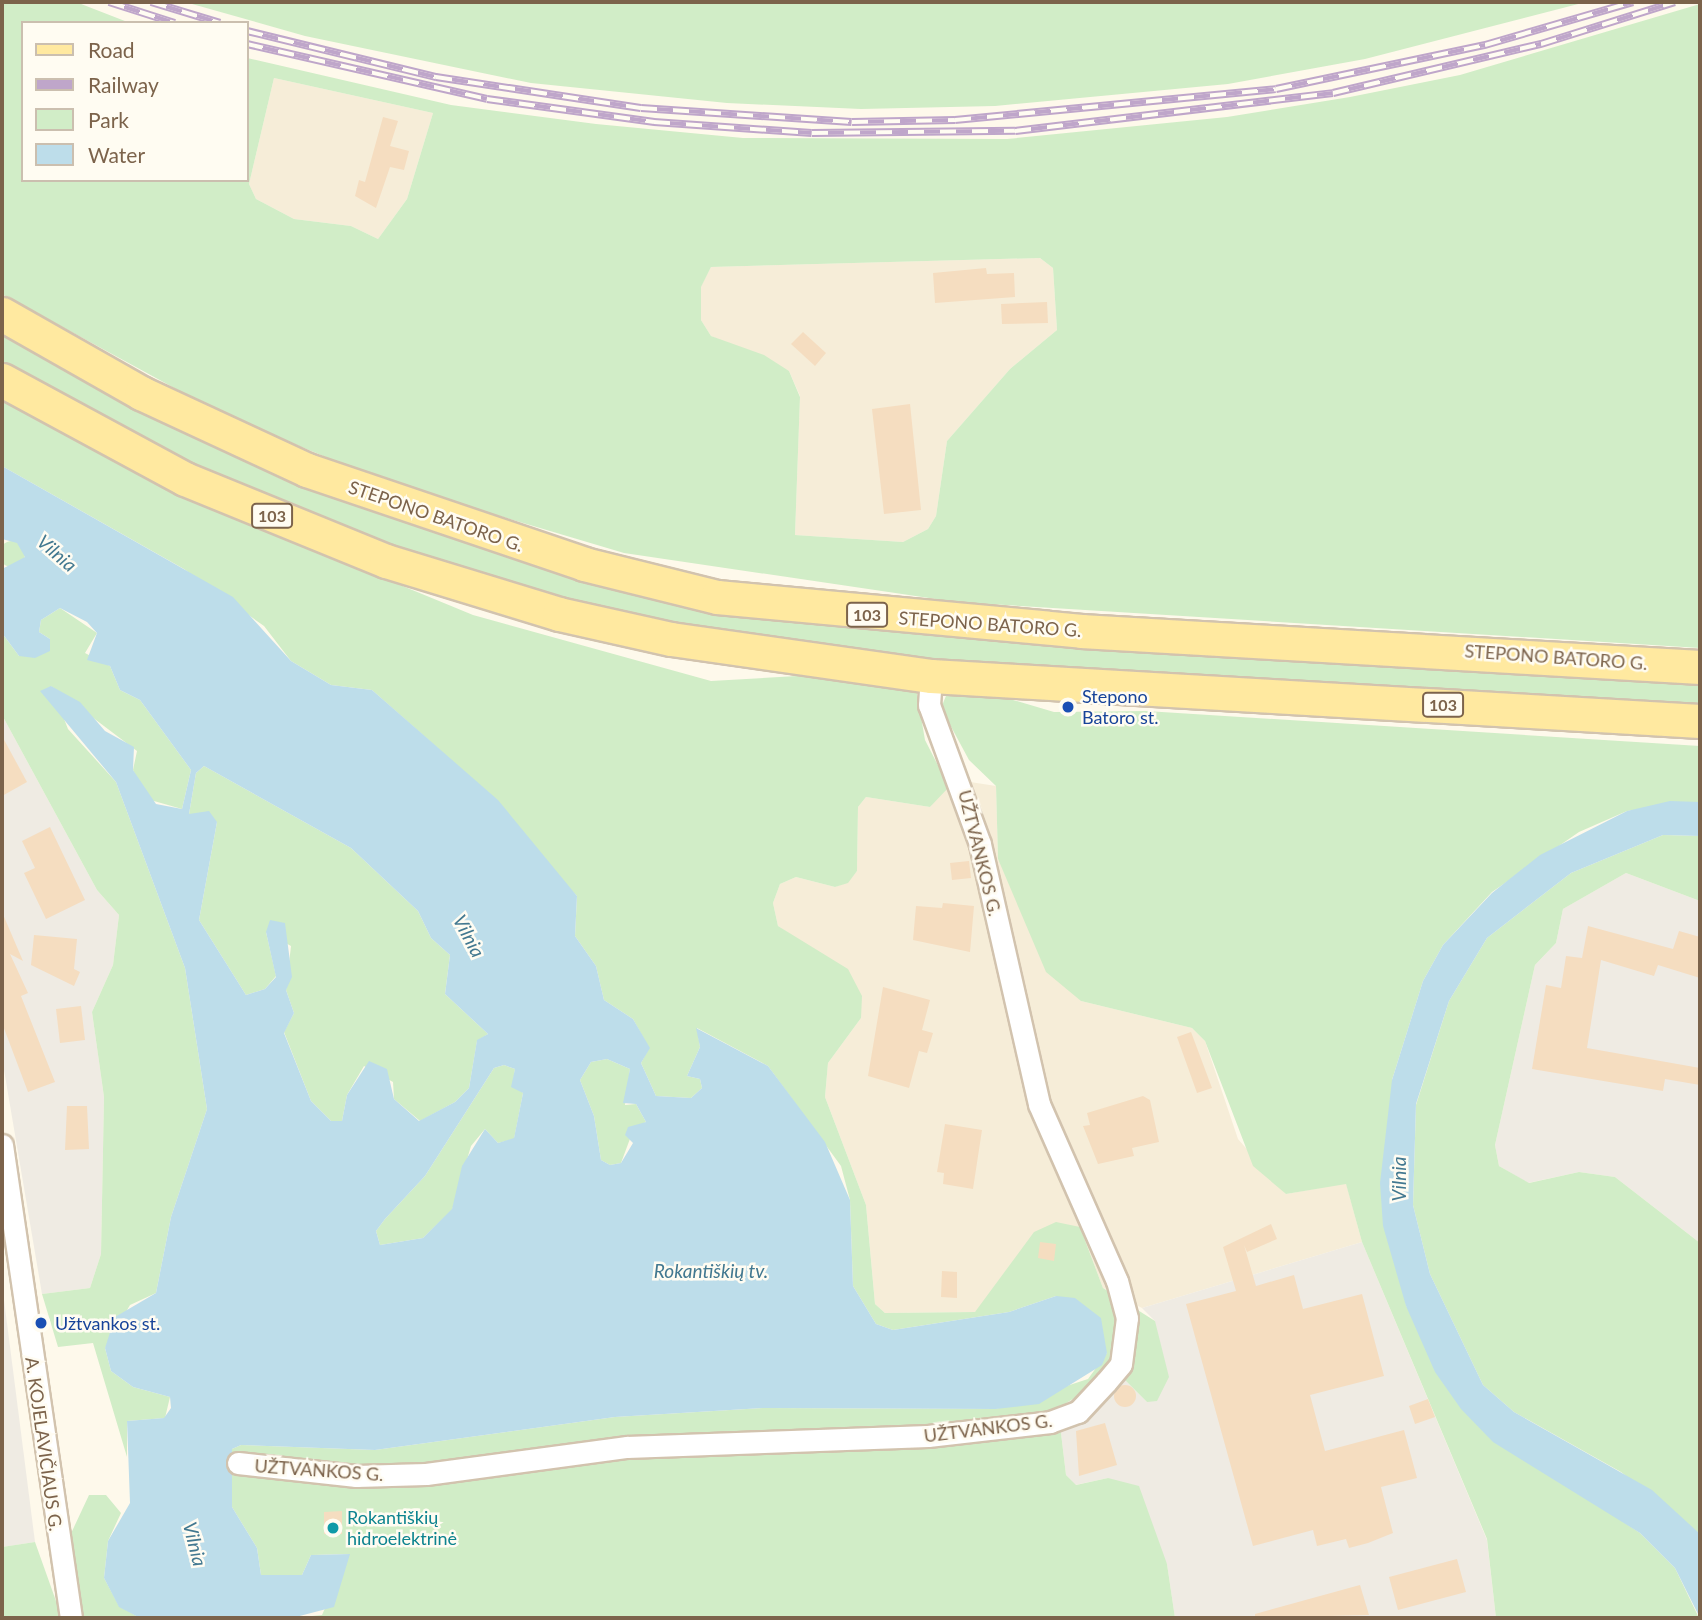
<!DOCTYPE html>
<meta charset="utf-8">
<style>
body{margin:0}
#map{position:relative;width:1702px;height:1620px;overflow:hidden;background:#fef9eb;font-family:Lato,sans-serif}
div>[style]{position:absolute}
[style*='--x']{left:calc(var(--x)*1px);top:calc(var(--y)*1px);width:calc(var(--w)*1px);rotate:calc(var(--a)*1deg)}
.residential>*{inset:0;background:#f6edd8}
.industrial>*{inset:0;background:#efebe3}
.green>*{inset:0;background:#d1edc7}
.round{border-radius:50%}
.water>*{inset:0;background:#bdddea}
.building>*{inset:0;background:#f5ddc0}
.roads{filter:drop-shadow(2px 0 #d2c3ae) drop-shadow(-2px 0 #d2c3ae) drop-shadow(0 2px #d2c3ae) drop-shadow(0 -2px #d2c3ae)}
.street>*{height:21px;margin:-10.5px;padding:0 10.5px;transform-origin:10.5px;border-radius:10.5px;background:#fff}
.primary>*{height:33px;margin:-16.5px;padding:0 16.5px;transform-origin:16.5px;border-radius:16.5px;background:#ffe9a0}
.rail>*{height:8px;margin-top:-4px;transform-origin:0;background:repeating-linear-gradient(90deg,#fffcf2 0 16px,#bfa6ca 0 32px);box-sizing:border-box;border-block:2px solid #bfa6ca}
.dots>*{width:19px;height:19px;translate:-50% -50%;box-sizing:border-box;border:4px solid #fffcf2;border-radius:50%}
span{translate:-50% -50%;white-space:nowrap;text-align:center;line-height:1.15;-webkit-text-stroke:5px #fffcf2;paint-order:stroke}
.shield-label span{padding:2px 5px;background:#fffcf2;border:2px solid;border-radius:5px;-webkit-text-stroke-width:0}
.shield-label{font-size:16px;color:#7c634b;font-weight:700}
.street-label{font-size:18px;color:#7c634b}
.transit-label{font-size:18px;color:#164399}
.left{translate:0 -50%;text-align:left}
.culture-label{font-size:18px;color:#0d838f}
.water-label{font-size:19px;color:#427890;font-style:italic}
.frame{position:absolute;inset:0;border:4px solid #7c634b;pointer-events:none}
.legend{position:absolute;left:21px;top:21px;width:228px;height:161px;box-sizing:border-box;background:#fffcf2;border:2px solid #cbbfaf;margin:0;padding:9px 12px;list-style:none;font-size:21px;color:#7c634b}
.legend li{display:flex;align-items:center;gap:14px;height:35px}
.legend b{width:35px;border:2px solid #cbbfaf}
</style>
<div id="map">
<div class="residential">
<i style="clip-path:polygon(274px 78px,433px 113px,407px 199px,378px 239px,351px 226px,294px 219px,256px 199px,249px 184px)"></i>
<i style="clip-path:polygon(1040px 258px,1053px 268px,1057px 330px,1010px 369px,947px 441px,936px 516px,928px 529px,903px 542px,795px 535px,800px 396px,789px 371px,711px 336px,701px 320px,701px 286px,711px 267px)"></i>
<i style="clip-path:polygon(951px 779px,996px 786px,998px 859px,1081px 1001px,1192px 1028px,1205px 1041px,1238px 1139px,1286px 1194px,1346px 1183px,1362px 1242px,1142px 1308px,1103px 1288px,1080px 1227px,975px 1312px,885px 1313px,875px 1304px,866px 1205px,825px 1097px,828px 1063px,861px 1018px,800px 941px,778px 926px,773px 903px,780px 884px,796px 877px,835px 887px,848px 882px,857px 871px,858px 807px,866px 797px,930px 807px)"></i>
</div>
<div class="industrial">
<i style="clip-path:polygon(2px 715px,97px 890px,119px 915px,113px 965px,92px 1012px,104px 1097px,101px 1254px,90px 1288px,42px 1294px,2px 1058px)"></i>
<i style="clip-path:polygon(1626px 873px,1700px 901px,1700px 1243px,1615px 1177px,1579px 1172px,1528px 1183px,1499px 1166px,1495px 1145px,1535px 965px,1556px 943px,1563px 909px)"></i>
<i style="clip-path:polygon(1362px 1242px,1487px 1540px,1496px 1618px,1175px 1618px,1167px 1564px,1108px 1478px,1075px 1485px,1066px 1475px,1058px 1408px,1091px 1388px,1110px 1365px,1147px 1402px,1155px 1321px,1142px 1308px)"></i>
<i style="clip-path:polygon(3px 1292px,35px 1542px,2px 1547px,2px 1293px)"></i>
</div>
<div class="green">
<i style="clip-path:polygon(evenodd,2px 2px,76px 2px,130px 23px,23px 23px,23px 180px,247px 180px,247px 58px,451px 105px,596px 124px,743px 138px,1007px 139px,1227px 117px,1350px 97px,1460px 75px,1700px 4px,1700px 648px,956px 602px,624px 553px,386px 482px,222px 414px,2px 294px,2px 2px,274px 78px,433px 113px,407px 199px,378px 239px,351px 226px,294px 219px,256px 199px,249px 184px,274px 78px,2px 2px,1040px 258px,1053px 268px,1057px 330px,1010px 369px,947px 441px,936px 516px,928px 529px,903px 542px,795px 535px,800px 397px,789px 371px,764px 355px,711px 336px,701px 320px,701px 287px,711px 267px,1040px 258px)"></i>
<i style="clip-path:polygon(185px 2px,1586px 2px,1365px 59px,1228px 84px,995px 106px,861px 109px,727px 103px,531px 83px,305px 36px)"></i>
<i style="clip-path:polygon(2px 326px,78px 371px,680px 601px,1700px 676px,1700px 710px,1085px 674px,760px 643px,490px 582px,268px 503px,2px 366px)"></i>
<i style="clip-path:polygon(2px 400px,204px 504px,473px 615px,711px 681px,797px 676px,916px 688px,925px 740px,949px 787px,930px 807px,866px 797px,858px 807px,857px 871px,848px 883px,835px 887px,796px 877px,780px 884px,773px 903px,778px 926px,848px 969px,862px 996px,861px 1018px,828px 1063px,825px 1097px,866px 1205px,875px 1304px,885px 1313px,975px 1312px,1034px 1232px,1056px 1222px,1080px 1227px,1103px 1288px,1155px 1321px,1169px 1377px,1157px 1401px,1147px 1402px,1110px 1365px,1091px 1388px,1058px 1408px,1066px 1475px,1076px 1485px,1108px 1478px,1139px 1486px,1167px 1564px,1175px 1618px,292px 1618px,322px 1615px,349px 1554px,311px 1555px,302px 1575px,261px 1575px,257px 1548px,232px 1507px,232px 1449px,241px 1445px,375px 1450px,615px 1417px,763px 1408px,996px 1409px,1088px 1379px,1107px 1353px,1056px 1296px,1009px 1312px,893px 1330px,876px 1324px,853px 1286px,850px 1200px,841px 1166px,768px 1066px,697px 1028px,700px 1047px,687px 1076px,700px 1079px,702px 1088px,691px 1098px,656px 1096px,641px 1063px,649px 1048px,633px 1019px,604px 1000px,596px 966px,575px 936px,577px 896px,441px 751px,372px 690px,331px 685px,291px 661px,264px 626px,184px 569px,2px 466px)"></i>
<i class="round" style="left:-1px;top:541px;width:26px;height:26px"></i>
<i style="clip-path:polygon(60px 608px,97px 633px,85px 653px,110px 666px,120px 690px,140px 700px,191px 770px,182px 809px,147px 799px,133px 770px,137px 751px,51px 686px,68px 729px,116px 782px,185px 968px,207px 1109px,171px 1217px,156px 1293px,130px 1305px,105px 1348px,111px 1371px,133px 1387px,170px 1397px,165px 1418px,127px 1421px,127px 1457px,93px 1343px,58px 1347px,42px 1294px,90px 1288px,101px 1254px,104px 1097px,92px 1012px,113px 965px,119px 915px,97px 890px,2px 715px,2px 633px,19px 656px,50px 639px,39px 632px,41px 620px)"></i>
<i style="clip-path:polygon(948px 691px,993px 694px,1054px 712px,1146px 711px,1700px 746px,1700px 802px,1627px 811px,1579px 832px,1492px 892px,1443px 945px,1423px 981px,1392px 1080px,1406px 1306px,1601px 1507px,1640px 1533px,1675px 1568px,1699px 1618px,1496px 1618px,1487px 1539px,1362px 1242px,1346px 1184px,1286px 1194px,1253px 1166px,1205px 1041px,1192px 1028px,1081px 1001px,1046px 972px,998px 859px,996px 786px,969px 760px,941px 708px)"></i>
<i style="clip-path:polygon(204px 766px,351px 848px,418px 911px,431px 938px,450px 955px,445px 994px,488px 1034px,477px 1041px,469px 1088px,455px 1102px,420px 1121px,394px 1099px,393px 1082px,364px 1066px,347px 1095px,342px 1121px,331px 1121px,311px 1101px,284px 1032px,294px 1013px,286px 990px,291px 946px,266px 932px,276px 976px,265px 989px,246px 995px,199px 920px,217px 822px,189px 814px,196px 773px)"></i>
<i style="clip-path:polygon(1663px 835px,1700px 836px,1700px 901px,1626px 873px,1563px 909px,1556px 943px,1535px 965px,1495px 1145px,1499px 1166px,1529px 1183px,1579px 1172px,1615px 1177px,1700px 1243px,1700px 1534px,1621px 1472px,1514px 1412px,1483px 1385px,1430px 1274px,1413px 1205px,1416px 1105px,1449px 1001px,1487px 938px,1571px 873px)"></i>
<i style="clip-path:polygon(607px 1059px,630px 1069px,625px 1105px,636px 1104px,646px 1122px,634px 1128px,621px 1163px,610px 1165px,601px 1160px,594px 1116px,580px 1080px,591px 1062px)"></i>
<i style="clip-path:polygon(504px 1065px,515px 1069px,513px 1082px,523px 1093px,514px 1139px,498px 1143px,485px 1129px,471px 1146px,452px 1210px,423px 1238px,380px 1245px,376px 1231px,385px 1219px,425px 1176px,494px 1068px)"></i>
<i style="clip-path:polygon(89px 1495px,106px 1495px,121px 1513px,108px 1541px,104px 1578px,119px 1606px,140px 1618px,2px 1618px,2px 1547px,35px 1542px,56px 1601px,73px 1595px,67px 1542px)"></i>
</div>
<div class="water">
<i style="clip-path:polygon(evenodd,2px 466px,233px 597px,291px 661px,331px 685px,372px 690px,498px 800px,577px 896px,575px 936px,596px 966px,604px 1000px,633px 1019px,650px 1048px,641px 1063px,656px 1096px,691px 1098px,702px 1088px,700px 1079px,687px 1076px,700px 1047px,696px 1028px,768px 1066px,825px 1142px,850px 1200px,853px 1286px,876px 1324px,893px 1330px,1009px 1312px,1056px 1296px,1075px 1298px,1101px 1318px,1107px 1353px,1102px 1365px,1039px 1404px,996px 1409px,763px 1408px,615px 1417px,375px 1450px,241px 1445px,232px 1449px,232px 1507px,257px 1548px,261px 1575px,302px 1575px,311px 1555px,350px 1554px,334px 1607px,292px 1618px,140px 1618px,119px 1607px,104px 1578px,108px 1541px,130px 1503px,127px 1421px,164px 1418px,171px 1408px,170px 1397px,133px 1387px,111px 1371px,105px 1348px,115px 1317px,156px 1293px,171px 1217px,207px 1109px,185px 968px,116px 782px,40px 691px,51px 686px,80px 702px,105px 731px,134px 747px,133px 770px,156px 804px,182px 809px,191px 770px,140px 700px,120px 690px,110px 666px,87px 660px,97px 633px,87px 622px,60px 608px,41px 620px,39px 632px,50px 639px,50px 651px,35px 658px,19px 656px,2px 633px,2px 569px,25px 557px,17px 543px,2px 539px,2px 466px,204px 766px,351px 848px,418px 911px,431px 938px,450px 955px,445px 994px,488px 1034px,477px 1040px,469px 1088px,455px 1102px,419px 1121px,394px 1099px,387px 1069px,369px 1061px,347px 1095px,342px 1121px,331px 1121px,311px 1101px,284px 1033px,294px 1013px,286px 990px,292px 977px,285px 923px,270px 920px,266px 932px,276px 977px,265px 989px,246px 995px,199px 920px,217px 822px,209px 811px,189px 814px,196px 773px,204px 766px,2px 466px,607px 1059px,630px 1069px,623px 1103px,636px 1104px,646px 1122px,628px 1127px,625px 1135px,633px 1143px,621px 1163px,610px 1165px,601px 1160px,594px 1116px,580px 1080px,591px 1062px,607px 1059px,2px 466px,504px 1065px,515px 1069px,511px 1087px,523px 1093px,514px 1138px,498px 1143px,485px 1129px,462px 1166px,452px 1209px,423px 1238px,380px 1245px,376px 1231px,385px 1219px,425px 1176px,494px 1068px,504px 1065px)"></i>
<i style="clip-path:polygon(1670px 801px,1700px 802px,1700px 836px,1663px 835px,1571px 873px,1487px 938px,1449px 1001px,1416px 1104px,1413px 1205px,1430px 1274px,1483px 1385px,1514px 1412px,1652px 1490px,1700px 1534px,1700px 1618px,1675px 1568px,1640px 1533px,1493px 1442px,1461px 1409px,1435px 1372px,1406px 1306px,1383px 1226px,1380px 1183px,1392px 1080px,1423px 981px,1443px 945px,1492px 893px,1540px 855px,1627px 811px)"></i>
</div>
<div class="building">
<i style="clip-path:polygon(383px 117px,398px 121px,390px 146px,409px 151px,404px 170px,390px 167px,376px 208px,355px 196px,359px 180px,365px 182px)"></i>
<i style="clip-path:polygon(986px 268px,987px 274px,1014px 273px,1015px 297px,935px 303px,933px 273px)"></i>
<i style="clip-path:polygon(1047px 302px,1048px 323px,1002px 324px,1001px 304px)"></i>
<i style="clip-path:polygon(803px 332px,826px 353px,815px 366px,791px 344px)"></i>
<i style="clip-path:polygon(910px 404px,921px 510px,884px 514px,872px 409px)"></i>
<i style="clip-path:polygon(2px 736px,27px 782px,2px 796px)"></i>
<i style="clip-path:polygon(50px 827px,85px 900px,46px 919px,24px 873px,35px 868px,22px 841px)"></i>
<i style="clip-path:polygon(969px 861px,971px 878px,952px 880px,950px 863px)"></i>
<i style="clip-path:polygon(943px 903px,974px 906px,970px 952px,913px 940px,916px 906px,942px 908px)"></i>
<i style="clip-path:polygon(2px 912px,23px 961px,10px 954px,28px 993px,21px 996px,55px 1082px,28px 1092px,2px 1023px)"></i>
<i style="clip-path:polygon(1588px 926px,1673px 949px,1679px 931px,1700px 937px,1700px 978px,1658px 965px,1654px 976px,1601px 960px,1587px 1048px,1700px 1068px,1700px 1085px,1665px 1079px,1663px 1091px,1532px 1069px,1546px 985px,1561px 988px,1566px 956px,1582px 958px)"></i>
<i style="clip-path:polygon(34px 935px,77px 939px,74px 969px,80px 972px,74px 986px,31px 965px)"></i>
<i style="clip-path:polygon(883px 987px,930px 1000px,922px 1030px,933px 1033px,927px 1053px,919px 1051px,909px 1088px,868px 1076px)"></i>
<i style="clip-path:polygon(81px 1006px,85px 1040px,60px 1043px,56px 1009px)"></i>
<i style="clip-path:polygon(1191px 1032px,1212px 1088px,1197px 1093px,1177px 1037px)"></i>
<i style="clip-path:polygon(1143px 1096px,1150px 1100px,1159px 1142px,1132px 1148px,1134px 1156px,1098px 1164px,1083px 1126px,1090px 1125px,1087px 1113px)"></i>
<i style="clip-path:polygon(67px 1106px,87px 1106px,89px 1149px,65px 1150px)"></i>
<i style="clip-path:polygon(945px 1124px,982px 1130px,973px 1189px,943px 1184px,944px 1173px,937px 1172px)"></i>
<i style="clip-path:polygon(1271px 1224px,1277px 1239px,1247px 1252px,1244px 1245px,1256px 1286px,1294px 1275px,1303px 1309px,1362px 1294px,1384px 1376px,1310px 1395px,1325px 1451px,1404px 1430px,1417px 1478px,1381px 1487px,1393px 1533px,1368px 1543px,1349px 1548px,1346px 1539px,1317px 1546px,1313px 1530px,1253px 1546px,1186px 1304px,1236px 1291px,1223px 1247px)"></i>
<i style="clip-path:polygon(1040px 1242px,1056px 1244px,1054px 1261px,1038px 1258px)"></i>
<i style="clip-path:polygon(942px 1271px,957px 1272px,957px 1298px,941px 1297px)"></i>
<i class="round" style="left:1114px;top:1385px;width:22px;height:22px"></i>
<i style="clip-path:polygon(1428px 1399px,1435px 1417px,1415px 1424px,1409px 1406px)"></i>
<i style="clip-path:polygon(1105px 1423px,1117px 1465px,1079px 1476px,1076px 1431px)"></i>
<i style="clip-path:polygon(342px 1511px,342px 1534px,324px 1534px,324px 1512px)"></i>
<i style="clip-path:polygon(1457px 1559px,1466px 1592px,1398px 1610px,1389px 1577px)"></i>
<i style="clip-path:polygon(1360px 1585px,1369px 1615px,1255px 1618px,1255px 1614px)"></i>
</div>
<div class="roads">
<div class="street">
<i style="--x:2;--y:1145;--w:478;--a:81.7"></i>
<i style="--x:238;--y:1463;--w:119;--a:6.3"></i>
<i style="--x:356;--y:1476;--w:70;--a:-1.6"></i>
<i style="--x:426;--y:1474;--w:203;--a:-7.7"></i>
<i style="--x:627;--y:1447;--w:301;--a:-2.1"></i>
<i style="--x:928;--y:1436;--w:123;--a:-6.5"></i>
<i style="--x:1050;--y:1422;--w:30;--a:-20"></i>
<i style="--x:1078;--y:1412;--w:41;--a:-47"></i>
<i style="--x:1106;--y:1382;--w:23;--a:-50"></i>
<i style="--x:1121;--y:1364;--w:46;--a:-82.6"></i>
<i style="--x:1127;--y:1318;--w:38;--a:-105"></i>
<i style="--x:1117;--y:1281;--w:193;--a:-113.8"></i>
<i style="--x:1039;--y:1104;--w:267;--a:-102.8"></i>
<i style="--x:980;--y:844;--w:148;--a:-110.1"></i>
<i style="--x:929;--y:705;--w:29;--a:-86"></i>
</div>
<div class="primary">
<i style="--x:2;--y:314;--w:160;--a:29.6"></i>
<i style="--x:141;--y:393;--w:183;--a:24.9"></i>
<i style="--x:307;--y:470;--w:293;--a:18.7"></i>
<i style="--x:584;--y:564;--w:137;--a:13.9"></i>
<i style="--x:717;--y:597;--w:366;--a:5.3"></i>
<i style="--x:1081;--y:631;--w:620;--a:3.33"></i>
<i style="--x:2;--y:380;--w:208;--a:28.4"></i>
<i style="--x:185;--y:479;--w:217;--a:22.2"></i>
<i style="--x:386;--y:561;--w:181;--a:17"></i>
<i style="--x:559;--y:614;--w:115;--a:12.6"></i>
<i style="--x:671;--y:639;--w:263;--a:8.1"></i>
<i style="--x:931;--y:676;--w:770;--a:3.35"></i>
</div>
</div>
<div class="rail">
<i style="--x:109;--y:2;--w:69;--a:17.7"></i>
<i style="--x:151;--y:2;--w:72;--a:16.9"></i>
<i style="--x:247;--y:31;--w:195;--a:13.7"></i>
<i style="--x:436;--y:77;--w:207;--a:8.6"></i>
<i style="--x:641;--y:108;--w:211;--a:3.8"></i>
<i style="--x:852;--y:122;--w:103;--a:-1.1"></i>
<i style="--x:955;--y:120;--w:322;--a:-5.5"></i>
<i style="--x:1276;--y:89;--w:214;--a:-11.9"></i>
<i style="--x:1485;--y:45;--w:154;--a:-16.2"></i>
<i style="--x:247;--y:44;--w:246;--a:12.9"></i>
<i style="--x:487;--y:99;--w:169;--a:7.8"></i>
<i style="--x:654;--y:122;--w:158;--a:4"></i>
<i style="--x:812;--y:133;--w:203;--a:-0.6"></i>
<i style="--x:1015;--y:131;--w:320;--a:-6.8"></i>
<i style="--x:1333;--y:93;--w:214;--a:-13.3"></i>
<i style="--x:1541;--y:44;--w:140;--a:-17.4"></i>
</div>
<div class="dots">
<i style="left:1068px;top:707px;background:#1a4fb4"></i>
<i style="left:41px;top:1323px;background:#1a4fb4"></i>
<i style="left:333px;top:1528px;background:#0f9aa8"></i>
</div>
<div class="shield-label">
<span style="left:272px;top:516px">103</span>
<span style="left:867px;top:615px">103</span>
<span style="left:1443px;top:705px">103</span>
</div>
<div class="street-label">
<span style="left:436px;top:516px;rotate:19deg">STEPONO BATORO G.</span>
<span style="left:990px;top:624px;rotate:4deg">STEPONO BATORO G.</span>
<span style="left:1556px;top:657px;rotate:4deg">STEPONO BATORO G.</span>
<span style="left:980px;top:853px;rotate:76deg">UŽTVANKOS G.</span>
<span style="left:988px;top:1428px;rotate:-7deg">UŽTVANKOS G.</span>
<span style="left:44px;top:1444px;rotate:82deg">A. KOJELAVIČIAUS G.</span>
<span style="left:319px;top:1470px;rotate:4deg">UŽTVANKOS G.</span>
</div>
<div class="transit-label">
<span class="left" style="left:1082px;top:707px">Stepono<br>Batoro st.</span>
<span class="left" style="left:55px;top:1323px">Užtvankos st.</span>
</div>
<div class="culture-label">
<span class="left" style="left:347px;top:1528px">Rokantiškių<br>hidroelektrinė</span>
</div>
<div class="water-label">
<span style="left:57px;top:553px;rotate:41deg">Vilnia</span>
<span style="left:469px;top:936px;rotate:62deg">Vilnia</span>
<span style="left:1399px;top:1179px;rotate:-90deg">Vilnia</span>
<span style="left:711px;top:1271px">Rokantiškių tv.</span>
<span style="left:195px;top:1544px;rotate:76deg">Vilnia</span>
</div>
<div class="frame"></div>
<ul class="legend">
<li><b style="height:9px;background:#ffe9a0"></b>Road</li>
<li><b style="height:9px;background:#bfa6ca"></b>Railway</li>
<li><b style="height:19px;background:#d1edc7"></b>Park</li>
<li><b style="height:19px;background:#bdddea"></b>Water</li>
</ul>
</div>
